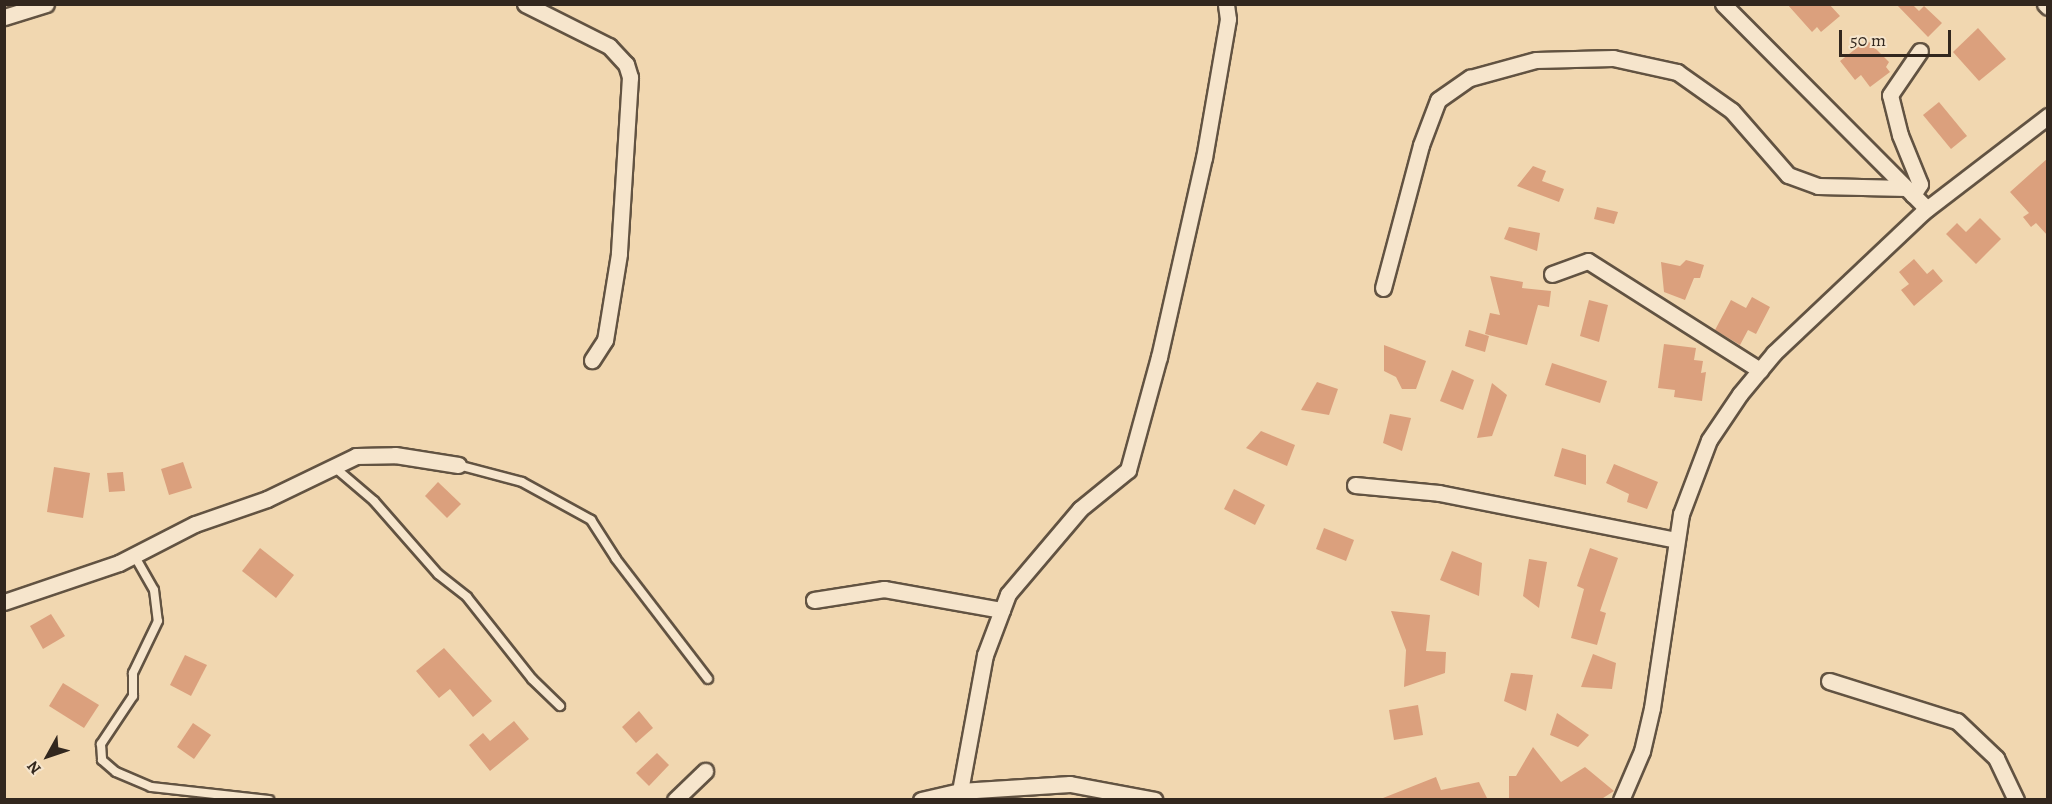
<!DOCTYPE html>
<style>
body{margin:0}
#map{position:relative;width:2052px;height:804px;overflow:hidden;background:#f1d7b0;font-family:Alegreya,serif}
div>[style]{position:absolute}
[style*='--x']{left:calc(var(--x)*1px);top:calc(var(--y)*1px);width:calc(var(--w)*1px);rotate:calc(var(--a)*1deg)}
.building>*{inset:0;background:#dba07d}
.roads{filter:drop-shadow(2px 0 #625342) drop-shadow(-2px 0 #625342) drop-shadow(0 2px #625342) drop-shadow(0 -2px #625342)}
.lane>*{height:8px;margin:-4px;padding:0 4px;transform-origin:4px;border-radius:4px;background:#f6e5cc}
.street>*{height:15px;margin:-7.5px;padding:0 7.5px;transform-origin:7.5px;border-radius:7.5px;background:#f6e5cc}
span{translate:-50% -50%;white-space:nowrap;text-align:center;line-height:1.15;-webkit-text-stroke:4.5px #f6e5cc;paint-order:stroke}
.frame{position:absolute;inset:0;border:6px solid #32271e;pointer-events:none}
.north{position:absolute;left:18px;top:726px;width:60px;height:60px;-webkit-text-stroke:4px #f6e5cc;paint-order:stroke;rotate:230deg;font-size:16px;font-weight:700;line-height:24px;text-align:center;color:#32271e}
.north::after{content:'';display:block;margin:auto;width:21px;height:27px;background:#32271e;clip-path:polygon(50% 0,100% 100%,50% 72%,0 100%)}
.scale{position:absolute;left:1839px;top:30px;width:112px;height:27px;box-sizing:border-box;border:3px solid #32271e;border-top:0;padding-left:8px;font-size:18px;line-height:21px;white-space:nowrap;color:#32271e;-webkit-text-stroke:4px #f6e5cc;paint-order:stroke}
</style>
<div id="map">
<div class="building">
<i style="clip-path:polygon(1787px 4px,1829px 4px,1840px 16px,1821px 32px,1817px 27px,1812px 32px)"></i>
<i style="clip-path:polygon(1896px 4px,1912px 4px,1919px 11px,1924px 6px,1942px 23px,1928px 37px)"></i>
<i style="clip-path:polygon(1978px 28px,2006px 59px,1979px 81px,1953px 52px)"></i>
<i style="clip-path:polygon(1867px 40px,1889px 62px,1886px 67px,1890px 72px,1870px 87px,1861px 75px,1855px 80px,1840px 61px)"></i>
<i style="clip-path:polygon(1939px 102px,1967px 136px,1951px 149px,1923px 115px)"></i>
<i style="clip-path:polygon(2048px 158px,2048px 236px,2036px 223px,2031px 227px,2023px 217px,2029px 213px,2010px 192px)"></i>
<i style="clip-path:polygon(1533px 166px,1546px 171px,1542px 181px,1564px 189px,1559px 202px,1517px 186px)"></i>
<i style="clip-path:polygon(1597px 207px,1618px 212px,1614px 224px,1594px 219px)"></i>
<i style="clip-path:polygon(1980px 218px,2001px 239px,1976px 264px,1946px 234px,1957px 223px,1966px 232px)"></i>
<i style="clip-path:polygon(1509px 227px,1540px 233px,1537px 251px,1504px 239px)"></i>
<i style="clip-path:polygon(1914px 259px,1927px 274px,1933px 269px,1943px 281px,1914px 306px,1901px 290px,1909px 284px,1899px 272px)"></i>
<i style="clip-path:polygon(1686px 260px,1704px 265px,1700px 278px,1694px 278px,1685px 300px,1664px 292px,1661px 262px,1680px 266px)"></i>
<i style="clip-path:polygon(1490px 276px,1523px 282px,1522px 288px,1551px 291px,1549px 307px,1538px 305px,1527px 345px,1485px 334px,1490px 313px,1500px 315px)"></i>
<i style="clip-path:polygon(1752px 297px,1770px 307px,1756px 334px,1748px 330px,1740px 345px,1715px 330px,1731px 300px,1746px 308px)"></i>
<i style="clip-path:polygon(1589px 300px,1608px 305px,1599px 342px,1580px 336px)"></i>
<i style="clip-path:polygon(1469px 330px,1489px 336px,1485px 352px,1465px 346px)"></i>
<i style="clip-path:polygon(1664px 344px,1696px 348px,1694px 360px,1703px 361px,1701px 373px,1706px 372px,1702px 401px,1674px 397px,1675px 390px,1658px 388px)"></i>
<i style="clip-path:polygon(1384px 345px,1426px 361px,1416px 389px,1402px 389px,1396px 377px,1384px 371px)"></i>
<i style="clip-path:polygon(1552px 363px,1607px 381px,1600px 403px,1545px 385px)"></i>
<i style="clip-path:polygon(1452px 370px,1474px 380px,1463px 410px,1440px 401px)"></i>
<i style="clip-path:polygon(1317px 382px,1338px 389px,1329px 415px,1301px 410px)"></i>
<i style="clip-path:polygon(1492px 383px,1507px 395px,1492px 436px,1477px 438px)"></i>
<i style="clip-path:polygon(1390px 414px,1411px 418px,1402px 451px,1383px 443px)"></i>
<i style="clip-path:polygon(1261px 431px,1295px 445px,1287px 466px,1246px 448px)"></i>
<i style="clip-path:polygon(1562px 448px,1586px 455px,1586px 485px,1554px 476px)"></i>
<i style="clip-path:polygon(183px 462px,192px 488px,169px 495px,161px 469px)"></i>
<i style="clip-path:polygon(1614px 464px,1658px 482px,1647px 509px,1627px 502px,1629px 494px,1606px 483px)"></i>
<i style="clip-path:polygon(54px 467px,90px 473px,83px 518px,47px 512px)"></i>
<i style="clip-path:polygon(123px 472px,125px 491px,109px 492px,107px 473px)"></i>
<i style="clip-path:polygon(438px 482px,461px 504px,447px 518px,425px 496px)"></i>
<i style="clip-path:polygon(1234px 489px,1265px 505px,1255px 525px,1224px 509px)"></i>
<i style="clip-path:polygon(1324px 528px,1354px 540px,1346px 561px,1316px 549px)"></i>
<i style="clip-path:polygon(260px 548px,294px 575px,276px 598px,242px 571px)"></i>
<i style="clip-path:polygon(1590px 548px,1618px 558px,1600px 611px,1606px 613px,1597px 645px,1571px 638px,1584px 589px,1577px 586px)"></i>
<i style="clip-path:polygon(1452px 551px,1482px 563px,1479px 596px,1440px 580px)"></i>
<i style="clip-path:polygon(1529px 559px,1547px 562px,1539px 608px,1523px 596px)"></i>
<i style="clip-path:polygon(1391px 611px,1430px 615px,1426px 651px,1446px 652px,1445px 673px,1404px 687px,1406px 650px)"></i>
<i style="clip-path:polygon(51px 614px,65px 636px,43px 649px,30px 626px)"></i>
<i style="clip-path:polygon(444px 648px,492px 701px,473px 717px,450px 689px,439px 698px,416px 671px)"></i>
<i style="clip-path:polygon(1593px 654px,1616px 663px,1612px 689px,1581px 687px)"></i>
<i style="clip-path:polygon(185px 655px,207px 665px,191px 696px,170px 685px)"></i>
<i style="clip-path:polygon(1511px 673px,1533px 675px,1526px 711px,1504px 701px)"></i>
<i style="clip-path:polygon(63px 683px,99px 705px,84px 728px,49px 706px)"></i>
<i style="clip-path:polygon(1418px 705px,1423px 735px,1394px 740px,1389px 710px)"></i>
<i style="clip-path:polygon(639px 711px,653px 728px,636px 743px,622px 727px)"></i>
<i style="clip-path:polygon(1557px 713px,1589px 735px,1578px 747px,1550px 735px)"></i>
<i style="clip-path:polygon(514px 721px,529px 739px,490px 771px,469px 745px,483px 733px,490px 741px)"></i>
<i style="clip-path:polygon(193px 723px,211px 735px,194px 759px,177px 747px)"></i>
<i style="clip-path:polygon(1533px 747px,1561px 782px,1585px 767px,1614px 791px,1600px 800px,1509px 800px,1509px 776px,1516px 776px)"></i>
<i style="clip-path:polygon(657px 753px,669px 765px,649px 786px,636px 773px)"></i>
<i style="clip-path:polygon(1436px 777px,1441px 790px,1479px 782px,1488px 800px,1378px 800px)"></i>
</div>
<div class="roads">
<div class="lane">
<i style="--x:458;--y:465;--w:66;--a:14.9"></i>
<i style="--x:522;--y:482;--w:79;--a:28.8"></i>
<i style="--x:591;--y:520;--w:46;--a:57.3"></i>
<i style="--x:616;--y:559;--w:151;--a:52.5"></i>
<i style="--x:333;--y:466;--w:54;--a:40.5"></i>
<i style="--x:374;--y:501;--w:97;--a:48.8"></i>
<i style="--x:438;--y:574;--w:37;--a:38"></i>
<i style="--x:467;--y:597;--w:105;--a:51.6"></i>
<i style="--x:532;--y:679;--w:39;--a:44"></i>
<i style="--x:134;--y:555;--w:40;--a:60.3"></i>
<i style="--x:154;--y:590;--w:31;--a:83"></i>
<i style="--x:158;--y:621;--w:58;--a:115.7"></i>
<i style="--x:133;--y:673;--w:23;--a:90"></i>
<i style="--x:133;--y:696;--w:58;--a:123.7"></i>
<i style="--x:101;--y:744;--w:16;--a:86"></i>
<i style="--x:102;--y:760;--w:18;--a:41"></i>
<i style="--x:116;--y:772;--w:38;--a:23"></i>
<i style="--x:151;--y:787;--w:119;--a:6.3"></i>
</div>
<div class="street">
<i style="--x:525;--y:4;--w:94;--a:26.6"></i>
<i style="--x:609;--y:46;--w:25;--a:47"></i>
<i style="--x:626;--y:64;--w:14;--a:73"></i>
<i style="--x:630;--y:77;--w:177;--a:93.6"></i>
<i style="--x:619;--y:254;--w:87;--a:99.2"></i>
<i style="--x:605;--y:340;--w:24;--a:123"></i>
<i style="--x:1723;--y:4;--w:289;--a:45.1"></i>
<i style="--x:2045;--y:4;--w:4;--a:45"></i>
<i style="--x:4;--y:17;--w:44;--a:-17.2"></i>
<i style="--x:1913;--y:195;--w:13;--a:-58"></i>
<i style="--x:1920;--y:184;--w:53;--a:-112.2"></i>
<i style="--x:1900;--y:135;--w:41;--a:-104"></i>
<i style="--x:1890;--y:95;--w:53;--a:-55.7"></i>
<i style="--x:1552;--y:274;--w:38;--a:-20"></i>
<i style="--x:1588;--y:261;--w:204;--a:32.4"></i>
<i style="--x:1383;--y:288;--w:148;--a:-75.1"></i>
<i style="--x:1421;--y:145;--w:48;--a:-69.3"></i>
<i style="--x:1438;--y:100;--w:39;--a:-35"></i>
<i style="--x:1470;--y:78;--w:68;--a:-15.3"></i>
<i style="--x:1536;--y:60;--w:77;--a:-1.5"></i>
<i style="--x:1613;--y:58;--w:66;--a:12.3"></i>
<i style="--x:1677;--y:72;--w:67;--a:35.3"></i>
<i style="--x:1732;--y:111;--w:85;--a:48.8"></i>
<i style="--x:1788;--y:175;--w:32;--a:20"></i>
<i style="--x:1818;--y:186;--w:88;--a:1.3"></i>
<i style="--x:1355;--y:485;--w:84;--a:5.4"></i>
<i style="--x:1439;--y:493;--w:242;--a:11.2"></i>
<i style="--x:814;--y:600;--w:71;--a:-8.9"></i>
<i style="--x:884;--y:589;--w:120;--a:10.1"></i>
<i style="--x:4;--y:602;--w:121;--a:-18.7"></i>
<i style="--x:119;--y:563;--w:85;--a:-27.2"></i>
<i style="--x:195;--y:524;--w:76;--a:-19.1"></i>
<i style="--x:267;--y:499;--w:99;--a:-25.8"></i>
<i style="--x:356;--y:456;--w:39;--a:-1"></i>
<i style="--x:395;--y:455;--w:64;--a:9"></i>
<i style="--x:1829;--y:681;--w:134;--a:17.4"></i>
<i style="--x:1957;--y:721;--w:54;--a:43.5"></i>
<i style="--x:1996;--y:758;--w:47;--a:64.5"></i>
<i style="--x:960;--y:791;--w:138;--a:-79.6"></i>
<i style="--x:985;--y:655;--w:65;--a:-69.3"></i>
<i style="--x:1008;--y:594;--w:111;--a:-49.7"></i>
<i style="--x:1080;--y:509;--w:62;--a:-39.1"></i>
<i style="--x:1128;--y:470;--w:117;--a:-74.7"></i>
<i style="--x:1159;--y:357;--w:204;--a:-77.3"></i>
<i style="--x:1204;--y:158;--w:141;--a:-80.2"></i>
<i style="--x:1228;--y:19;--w:15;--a:-98"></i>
<i style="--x:675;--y:800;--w:42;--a:-44"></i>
<i style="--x:921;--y:800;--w:40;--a:-13"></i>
<i style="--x:960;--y:791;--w:110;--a:-3.6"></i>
<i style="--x:1070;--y:784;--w:86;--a:10.7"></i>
<i style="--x:1621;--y:800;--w:53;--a:-66.8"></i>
<i style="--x:1642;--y:751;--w:44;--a:-76.9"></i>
<i style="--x:1652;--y:708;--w:196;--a:-81.5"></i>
<i style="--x:1681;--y:514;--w:79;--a:-69.3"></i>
<i style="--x:1709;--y:440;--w:55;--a:-56"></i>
<i style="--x:1740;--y:394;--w:53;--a:-50.3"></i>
<i style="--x:1774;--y:353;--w:205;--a:-43.4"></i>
<i style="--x:1923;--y:212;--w:158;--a:-37.5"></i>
</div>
</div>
<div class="frame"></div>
<div class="north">N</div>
<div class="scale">50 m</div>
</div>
